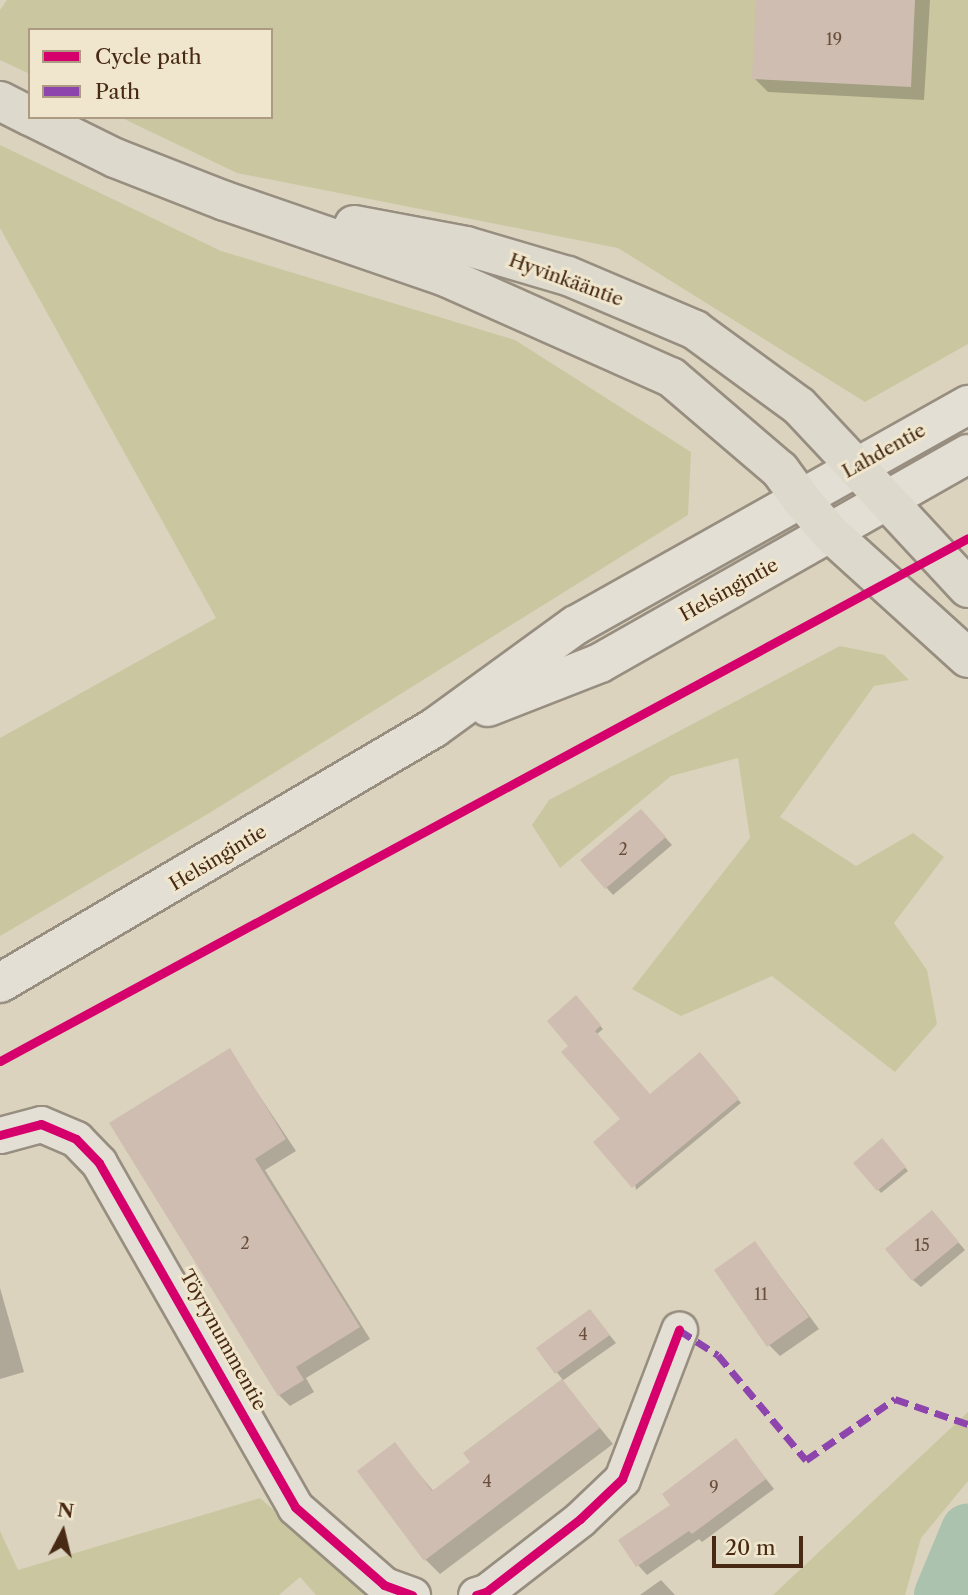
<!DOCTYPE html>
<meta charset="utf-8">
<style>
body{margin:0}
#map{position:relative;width:968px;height:1595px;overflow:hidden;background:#dbd3be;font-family:"Libre Caslon Text",serif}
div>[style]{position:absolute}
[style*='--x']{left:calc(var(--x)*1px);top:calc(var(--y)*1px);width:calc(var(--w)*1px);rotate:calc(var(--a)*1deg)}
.green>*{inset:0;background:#cac7a0}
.shadow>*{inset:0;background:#0003}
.river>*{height:54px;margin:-27px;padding:0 27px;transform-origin:27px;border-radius:27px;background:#abc2ae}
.building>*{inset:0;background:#cebdb0}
.roads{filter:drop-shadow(2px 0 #978e80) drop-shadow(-2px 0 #978e80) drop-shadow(0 2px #978e80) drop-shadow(0 -2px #978e80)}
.street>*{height:35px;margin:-17.5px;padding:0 17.5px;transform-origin:17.5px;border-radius:17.5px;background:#e3dfd4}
.secondary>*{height:38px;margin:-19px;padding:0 19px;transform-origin:19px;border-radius:19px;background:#e3dfd4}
.primary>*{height:38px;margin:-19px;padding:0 19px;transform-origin:19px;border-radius:19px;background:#ded9cd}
.highway>*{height:38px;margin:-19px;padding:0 19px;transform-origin:19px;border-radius:19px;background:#ded9cd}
.quiet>*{height:7px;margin-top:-3.5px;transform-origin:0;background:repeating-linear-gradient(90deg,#8e44ad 0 14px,transparent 0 21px)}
.cycleway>*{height:9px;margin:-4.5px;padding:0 4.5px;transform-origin:4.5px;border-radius:4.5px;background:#d6006c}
span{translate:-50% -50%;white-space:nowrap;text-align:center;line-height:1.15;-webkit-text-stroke:6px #efe6cd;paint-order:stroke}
.number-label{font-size:16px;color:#6a4e3b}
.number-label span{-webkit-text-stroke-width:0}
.street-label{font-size:19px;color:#482914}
.legend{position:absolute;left:28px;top:28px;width:245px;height:91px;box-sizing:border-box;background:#efe6cd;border:2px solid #ac9a83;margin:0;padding:9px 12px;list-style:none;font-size:21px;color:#482914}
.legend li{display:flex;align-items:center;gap:14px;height:35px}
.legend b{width:35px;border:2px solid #ac9a83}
.north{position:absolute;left:28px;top:1497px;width:70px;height:70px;-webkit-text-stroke:5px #efe6cd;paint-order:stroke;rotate:7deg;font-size:19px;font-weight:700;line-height:28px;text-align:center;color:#482914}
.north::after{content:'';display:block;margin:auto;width:24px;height:32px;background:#482914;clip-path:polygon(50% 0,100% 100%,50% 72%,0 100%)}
.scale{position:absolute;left:712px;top:1536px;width:91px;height:32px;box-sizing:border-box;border:4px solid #482914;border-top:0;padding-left:9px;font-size:21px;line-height:24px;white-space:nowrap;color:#482914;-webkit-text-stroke:5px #efe6cd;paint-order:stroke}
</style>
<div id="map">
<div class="green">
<i style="clip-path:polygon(7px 0,968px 0,968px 344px,865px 402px,618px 248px,237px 173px,120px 117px,271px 117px,271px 30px,30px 30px,30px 74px,0 60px,0 10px)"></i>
<i style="clip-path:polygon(0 145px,221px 251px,515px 340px,691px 452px,688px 515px,211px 812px,0 936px,0 738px,216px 618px,0 228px)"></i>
<i style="clip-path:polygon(840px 646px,884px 655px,909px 680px,874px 686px,780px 817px,856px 866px,913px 833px,944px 857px,894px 923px,927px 970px,937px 1024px,895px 1072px,772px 976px,681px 1016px,632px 989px,750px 838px,738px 758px,671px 776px,560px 868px,532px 825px,549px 800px)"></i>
<i style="clip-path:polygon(968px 1412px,968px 1481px,921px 1538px,905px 1595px,773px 1595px)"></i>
<i style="clip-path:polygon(260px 1498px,371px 1595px,316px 1595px,300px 1577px,279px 1595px,0 1595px,0 1531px,18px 1570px)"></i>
</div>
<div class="shadow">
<i style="clip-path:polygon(758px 0,930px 0,924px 100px,768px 92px,754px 78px)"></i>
<i style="clip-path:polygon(648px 818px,672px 845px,613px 895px,582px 860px)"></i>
<i style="clip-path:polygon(576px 998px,603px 1029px,596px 1035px,650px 1096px,700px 1055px,741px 1103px,636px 1190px,623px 1119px,571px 1046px)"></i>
<i style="clip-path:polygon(229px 1050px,296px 1151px,265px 1170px,370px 1339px,306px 1378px,314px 1392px,290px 1406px,279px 1395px)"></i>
<i style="clip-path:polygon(885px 1143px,908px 1171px,881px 1193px,856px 1163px)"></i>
<i style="clip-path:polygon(939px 1220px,965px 1250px,921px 1287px,913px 1280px)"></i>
<i style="clip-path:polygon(755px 1243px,819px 1329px,780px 1356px,769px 1345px)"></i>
<i style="clip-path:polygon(0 1288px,24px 1372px,0 1379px)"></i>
<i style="clip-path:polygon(590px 1311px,616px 1343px,562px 1381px,613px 1444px,440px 1574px,425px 1559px,395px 1445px,434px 1492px,472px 1463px,465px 1454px,563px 1380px,538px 1349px)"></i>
<i style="clip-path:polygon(736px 1441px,774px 1489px,702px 1542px,699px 1539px,647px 1575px,638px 1565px,673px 1506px)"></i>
<i style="clip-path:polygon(661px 1580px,675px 1595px,640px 1595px)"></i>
</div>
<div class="river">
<i style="--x:941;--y:1595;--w:70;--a:-67.4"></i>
</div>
<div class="building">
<i style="clip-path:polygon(756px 0,915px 0,911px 87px,752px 79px)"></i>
<i style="clip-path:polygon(641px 809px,666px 837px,605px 889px,580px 860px)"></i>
<i style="clip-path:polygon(576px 995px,601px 1025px,595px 1031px,650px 1094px,700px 1052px,739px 1099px,632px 1188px,593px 1142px,620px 1119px,561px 1052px,568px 1046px,547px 1021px)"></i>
<i style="clip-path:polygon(230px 1048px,286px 1139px,255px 1159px,360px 1327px,296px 1367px,304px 1380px,278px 1396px,109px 1123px)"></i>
<i style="clip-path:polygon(882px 1138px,906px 1167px,877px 1191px,853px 1163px)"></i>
<i style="clip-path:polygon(932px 1210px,959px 1242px,912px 1281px,885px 1249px)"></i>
<i style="clip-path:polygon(755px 1241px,809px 1317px,767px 1347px,714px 1270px)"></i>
<i style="clip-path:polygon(590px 1309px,610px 1335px,555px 1374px,536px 1348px)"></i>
<i style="clip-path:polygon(562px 1379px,600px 1428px,424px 1561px,357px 1471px,395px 1442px,432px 1491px,470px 1462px,463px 1453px)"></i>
<i style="clip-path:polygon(736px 1438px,766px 1479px,692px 1534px,689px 1531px,636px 1567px,618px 1540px,670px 1505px,662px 1494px)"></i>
</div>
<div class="roads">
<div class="street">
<i style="--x:0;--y:1135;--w:42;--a:-15"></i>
<i style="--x:41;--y:1124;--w:38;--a:23"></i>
<i style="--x:76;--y:1139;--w:33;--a:46"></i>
<i style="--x:99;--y:1163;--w:396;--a:60.3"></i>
<i style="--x:295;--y:1507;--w:118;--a:41.2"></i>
<i style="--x:384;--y:1585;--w:30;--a:20"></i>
<i style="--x:476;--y:1595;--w:10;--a:-17"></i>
<i style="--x:486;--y:1592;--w:119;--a:-37.8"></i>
<i style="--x:580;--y:1519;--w:58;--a:-43.6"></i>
<i style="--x:622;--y:1479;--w:160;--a:-69.1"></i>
</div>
<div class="secondary">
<i style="--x:488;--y:707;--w:120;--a:-21.4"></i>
<i style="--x:600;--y:663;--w:423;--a:-29.6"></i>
<i style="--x:0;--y:983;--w:503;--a:-30.44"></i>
<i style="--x:434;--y:728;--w:175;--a:-36"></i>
<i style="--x:576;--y:625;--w:450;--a:-29.3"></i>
</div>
<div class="primary">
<i style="--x:856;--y:467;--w:165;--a:47.2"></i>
<i style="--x:800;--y:498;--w:46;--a:49.4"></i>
<i style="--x:830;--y:533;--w:186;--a:42.2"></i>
</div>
<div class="highway">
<i style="--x:0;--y:101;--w:34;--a:27"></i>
<i style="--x:32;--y:117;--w:93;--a:26.3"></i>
<i style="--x:115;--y:158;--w:118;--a:21.4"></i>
<i style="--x:225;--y:201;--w:234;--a:19"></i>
<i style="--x:446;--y:277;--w:246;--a:24"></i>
<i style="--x:671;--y:377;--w:143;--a:40.5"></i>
<i style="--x:780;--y:470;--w:34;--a:54"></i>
<i style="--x:354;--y:225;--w:114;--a:10.6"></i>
<i style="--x:466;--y:246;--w:106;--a:16.4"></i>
<i style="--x:568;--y:276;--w:138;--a:23"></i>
<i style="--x:695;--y:330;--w:129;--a:36.2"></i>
<i style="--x:799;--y:406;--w:83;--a:46.9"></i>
</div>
</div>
<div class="quiet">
<i style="--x:679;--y:1330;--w:46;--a:32.7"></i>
<i style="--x:718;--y:1355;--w:137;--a:50"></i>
<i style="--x:806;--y:1460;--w:108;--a:-34.4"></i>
<i style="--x:895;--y:1399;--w:77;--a:18.9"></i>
</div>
<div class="cycleway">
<i style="--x:0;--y:1061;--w:1100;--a:-28.38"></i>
<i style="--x:0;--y:1135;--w:42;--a:-15"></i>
<i style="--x:41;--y:1124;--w:38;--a:23"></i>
<i style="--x:76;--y:1139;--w:33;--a:46"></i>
<i style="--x:99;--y:1163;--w:396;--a:60.3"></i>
<i style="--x:295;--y:1507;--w:118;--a:41.2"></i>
<i style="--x:384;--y:1585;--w:30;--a:20"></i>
<i style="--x:476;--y:1595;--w:10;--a:-17"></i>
<i style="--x:486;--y:1592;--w:119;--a:-37.8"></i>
<i style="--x:580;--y:1519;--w:58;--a:-43.6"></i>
<i style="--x:622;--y:1479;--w:160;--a:-69.1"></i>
</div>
<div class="number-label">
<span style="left:834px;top:39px">19</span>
<span style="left:623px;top:849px">2</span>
<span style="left:245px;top:1243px">2</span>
<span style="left:922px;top:1245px">15</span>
<span style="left:761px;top:1294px">11</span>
<span style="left:583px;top:1334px">4</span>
<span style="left:487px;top:1481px">4</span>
<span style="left:714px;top:1487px">9</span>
</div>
<div class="street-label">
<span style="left:566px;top:280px;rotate:20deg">Hyvinkääntie</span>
<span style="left:884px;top:451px;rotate:-29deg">Lahdentie</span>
<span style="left:729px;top:590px;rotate:-29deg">Helsingintie</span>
<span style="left:218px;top:858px;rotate:-31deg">Helsingintie</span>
<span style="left:223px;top:1340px;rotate:61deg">Töyrynummentie</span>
</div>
<ul class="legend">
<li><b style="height:9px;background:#d6006c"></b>Cycle path</li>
<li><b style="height:9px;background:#8e44ad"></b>Path</li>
</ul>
<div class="north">N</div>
<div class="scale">20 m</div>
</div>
